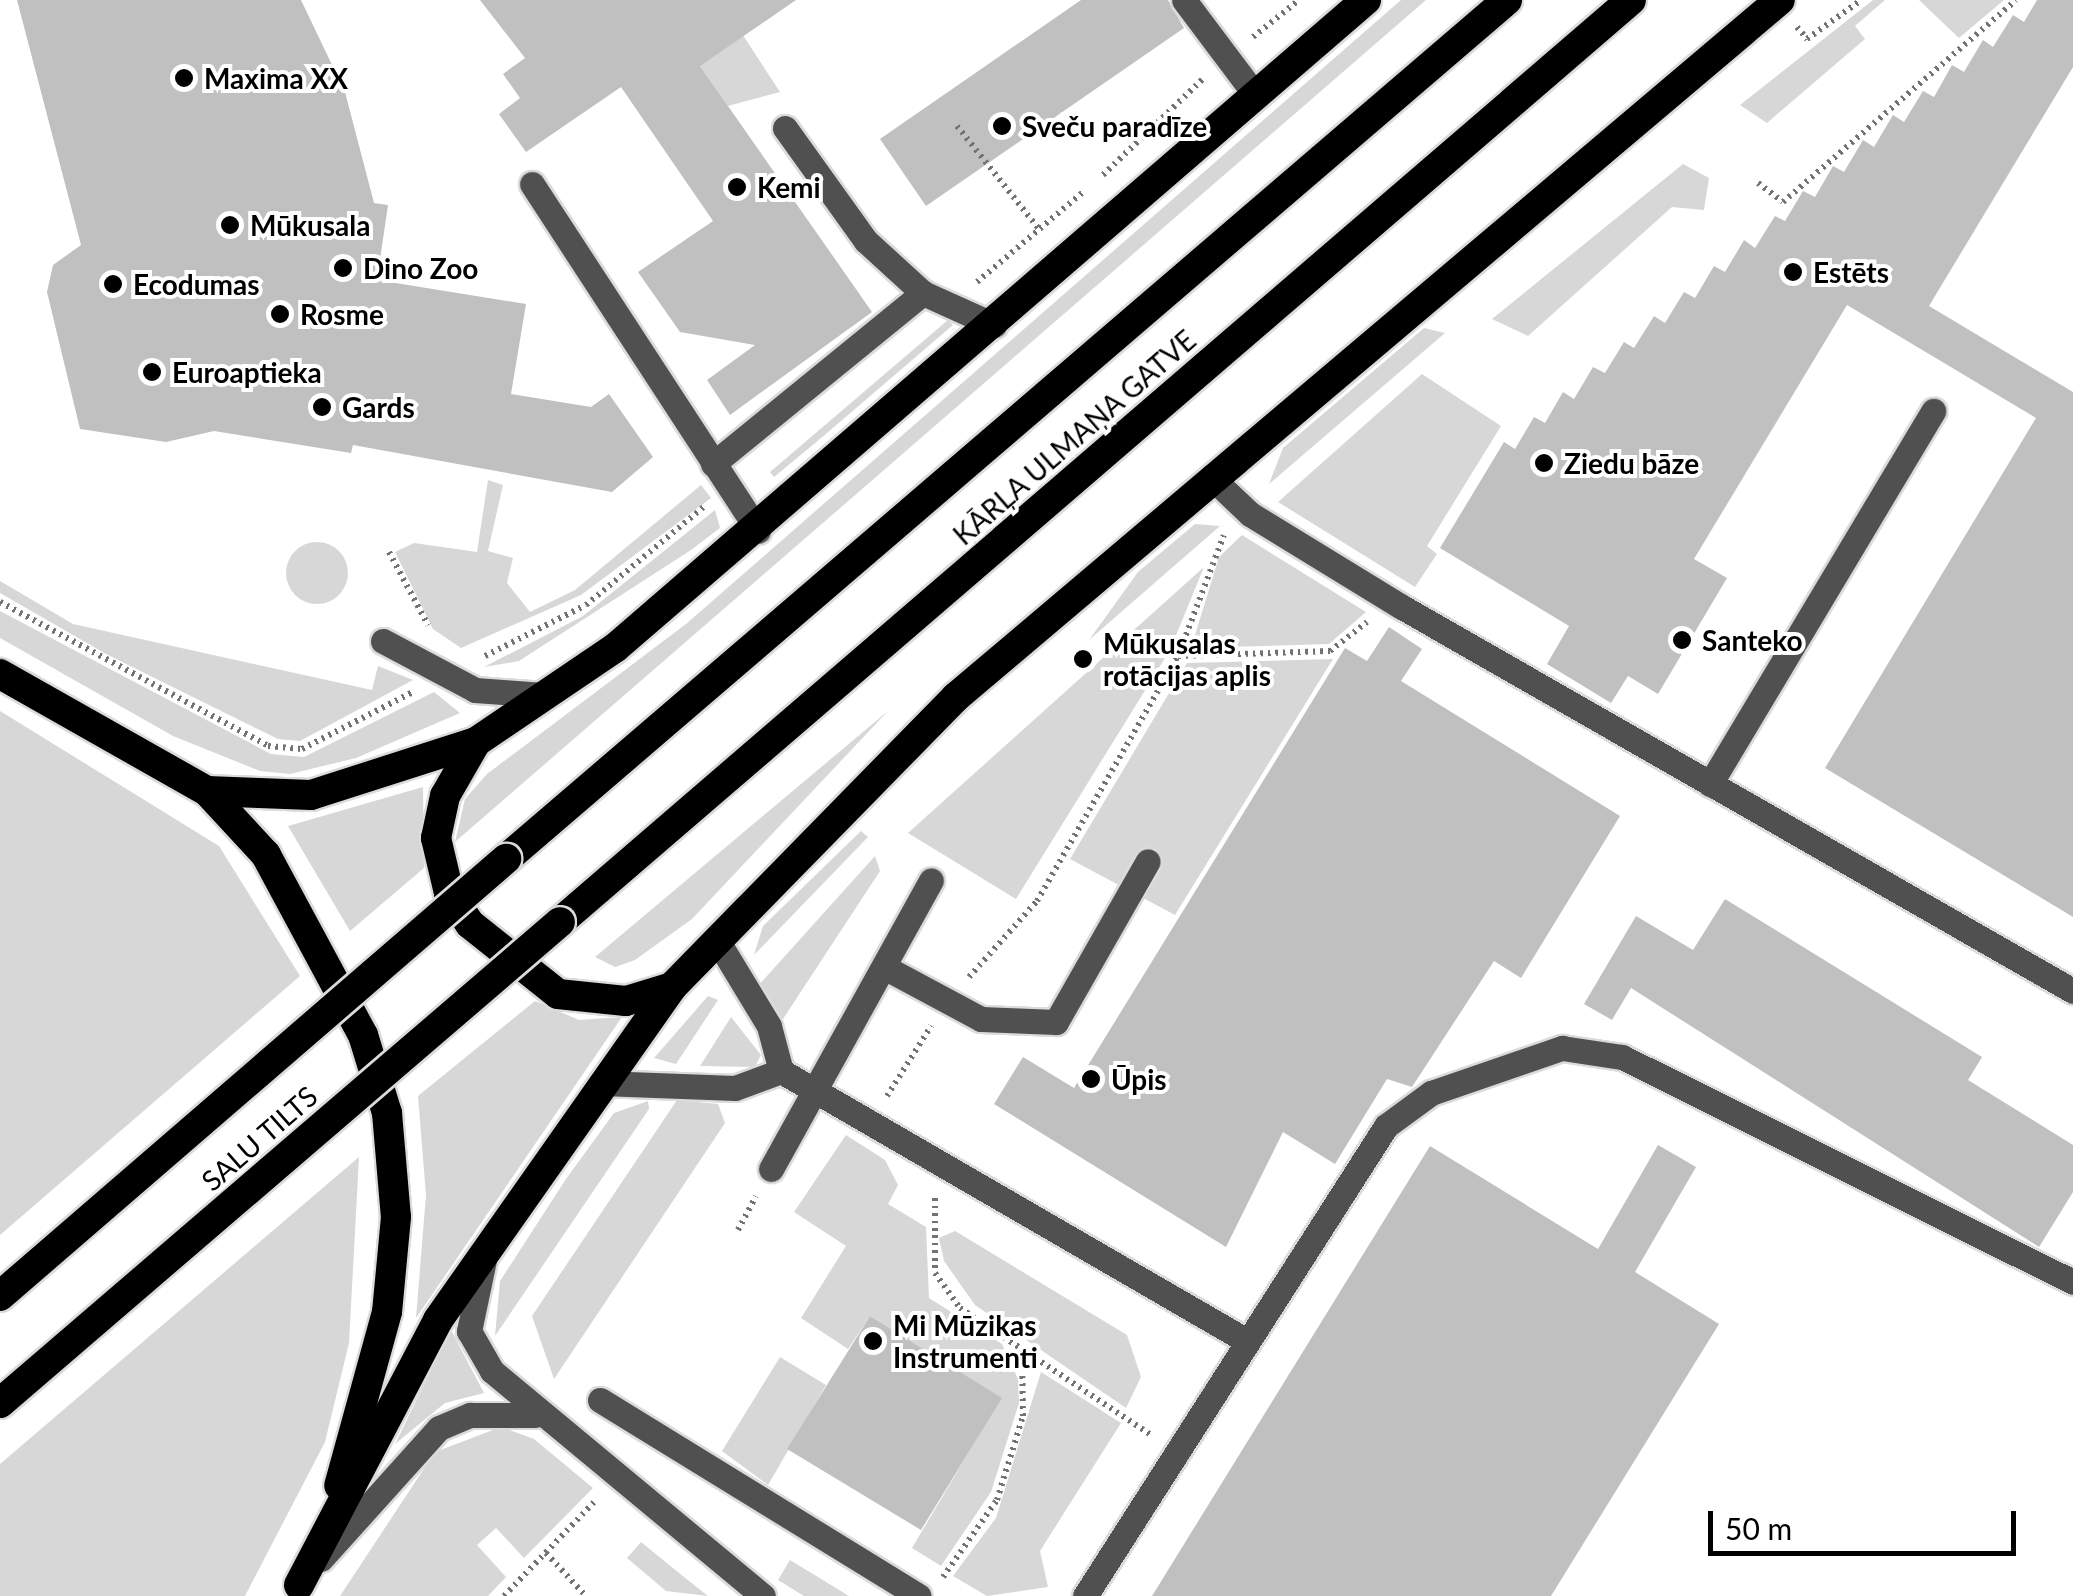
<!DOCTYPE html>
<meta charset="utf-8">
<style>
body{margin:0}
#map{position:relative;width:2073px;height:1596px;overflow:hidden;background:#fff;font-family:Lato,sans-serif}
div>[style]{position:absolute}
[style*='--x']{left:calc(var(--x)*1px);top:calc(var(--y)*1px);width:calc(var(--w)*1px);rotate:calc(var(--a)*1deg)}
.green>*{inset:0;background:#d7d7d7}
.round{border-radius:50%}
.building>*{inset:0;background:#c0c0c0}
.path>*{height:6px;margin-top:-3px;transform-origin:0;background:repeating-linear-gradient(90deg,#727272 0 2.5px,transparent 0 7.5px)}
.roads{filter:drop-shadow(2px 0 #dbdbdb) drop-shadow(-2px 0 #dbdbdb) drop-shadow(0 2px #dbdbdb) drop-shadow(0 -2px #dbdbdb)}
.minor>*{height:25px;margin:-12.5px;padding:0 12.5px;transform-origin:12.5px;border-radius:12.5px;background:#505050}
.highway>*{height:30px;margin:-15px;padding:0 15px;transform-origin:15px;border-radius:15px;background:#000}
.bridges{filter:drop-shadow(2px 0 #dbdbdb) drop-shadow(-2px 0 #dbdbdb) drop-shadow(0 2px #dbdbdb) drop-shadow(0 -2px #dbdbdb)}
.highway-bridge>*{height:30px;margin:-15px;padding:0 15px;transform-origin:15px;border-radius:15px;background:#000}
.dots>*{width:28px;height:28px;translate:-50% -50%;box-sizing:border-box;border:5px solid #fff;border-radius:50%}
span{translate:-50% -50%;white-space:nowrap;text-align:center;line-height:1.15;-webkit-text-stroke:8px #fff;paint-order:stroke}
.poi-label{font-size:28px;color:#000;font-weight:700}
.left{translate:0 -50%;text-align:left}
.street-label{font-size:28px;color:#000}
.scale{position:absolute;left:1708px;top:1511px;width:308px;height:45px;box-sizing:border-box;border:5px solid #000;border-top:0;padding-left:12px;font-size:30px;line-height:35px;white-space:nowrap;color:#000;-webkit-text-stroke:8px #fff;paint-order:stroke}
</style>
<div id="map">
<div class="green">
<i style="clip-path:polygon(654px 0,720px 0,780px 92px,728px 106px)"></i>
<i style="clip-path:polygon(1401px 0,1426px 0,455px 842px,465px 799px,487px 774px,686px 624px)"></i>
<i style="clip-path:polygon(1873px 0,1885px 0,1855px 26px,1865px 39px,1767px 123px,1740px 105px)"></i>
<i style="clip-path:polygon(1919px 0,2004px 0,1959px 38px)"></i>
<i style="clip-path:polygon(1683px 164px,1709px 178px,1704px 210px,1672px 207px,1528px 336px,1492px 319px)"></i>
<i style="clip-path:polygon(948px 320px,953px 325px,820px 439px,774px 477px,770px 472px)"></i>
<i style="clip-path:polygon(1424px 328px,1445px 333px,1269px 484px,1283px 448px)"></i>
<i style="clip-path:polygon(1422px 374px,1501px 426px,1427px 546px,1437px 554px,1415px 587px,1278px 502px)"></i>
<i style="clip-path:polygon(488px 480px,503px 485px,488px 551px,513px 558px,507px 583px,530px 612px,575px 590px,701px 485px,711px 498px,581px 595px,461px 648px,433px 629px,395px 552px,414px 543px,477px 552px)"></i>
<i style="clip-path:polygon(715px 510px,720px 528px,691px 550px,519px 661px,484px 667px,583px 616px)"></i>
<i style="clip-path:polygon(1195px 524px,1220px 526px,1089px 640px,1138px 572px)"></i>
<i style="clip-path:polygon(1242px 535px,1366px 612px,1329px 644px,1191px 648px,1219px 557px)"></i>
<i class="round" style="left:286px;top:542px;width:62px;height:62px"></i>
<i style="clip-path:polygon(1204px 567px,1170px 650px,1016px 899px,908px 833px)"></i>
<i style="clip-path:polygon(0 581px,73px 624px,372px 690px,378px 666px,413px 680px,300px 741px,278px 739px,106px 654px,0 593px)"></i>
<i style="clip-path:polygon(0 611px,271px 754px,304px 757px,434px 692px,460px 713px,356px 758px,290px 774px,260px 771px,173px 736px,0 638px)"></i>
<i style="clip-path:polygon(1333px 659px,1175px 915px,1070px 859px,1187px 663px)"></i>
<i style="clip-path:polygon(0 711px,219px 846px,300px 976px,0 1235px)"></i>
<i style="clip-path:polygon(888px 711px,692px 919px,635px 960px,615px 967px,595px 957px)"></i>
<i style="clip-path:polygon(423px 787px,424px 868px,350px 931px,288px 826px)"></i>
<i style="clip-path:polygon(861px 831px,868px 837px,754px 955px,763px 926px)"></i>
<i style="clip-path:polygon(875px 856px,880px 871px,783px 1019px,757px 987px)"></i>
<i style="clip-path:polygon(708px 996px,718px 1000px,676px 1064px,654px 1058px)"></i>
<i style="clip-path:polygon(535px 1001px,579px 1020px,622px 1017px,416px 1318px,426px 1195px,418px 1096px)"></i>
<i style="clip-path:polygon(731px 1017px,761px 1055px,755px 1067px,700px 1066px)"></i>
<i style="clip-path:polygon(677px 1100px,718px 1104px,725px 1123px,554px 1379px,532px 1316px)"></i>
<i style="clip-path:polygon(648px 1101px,649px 1109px,495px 1336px,500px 1281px,566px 1179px,614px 1113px)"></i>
<i style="clip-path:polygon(846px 1135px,885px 1160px,898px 1185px,888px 1204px,926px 1227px,929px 1298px,1002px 1344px,1018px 1379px,1019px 1403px,991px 1492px,941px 1566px,912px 1548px,1001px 1398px,870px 1316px,848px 1349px,801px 1318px,846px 1246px,794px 1212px)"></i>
<i style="clip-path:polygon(359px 1157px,349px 1343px,325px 1442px,245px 1596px,0 1596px,0 1464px)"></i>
<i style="clip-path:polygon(955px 1231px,1127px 1335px,1141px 1377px,1126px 1408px,975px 1305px,944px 1261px,939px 1238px)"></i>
<i style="clip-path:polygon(451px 1330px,484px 1393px,445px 1403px,395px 1444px)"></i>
<i style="clip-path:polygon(780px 1357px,826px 1385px,768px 1485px,722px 1451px)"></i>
<i style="clip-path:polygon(1041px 1372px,1121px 1423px,1040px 1551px,1048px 1587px,987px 1596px,953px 1576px,996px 1518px)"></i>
<i style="clip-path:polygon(501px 1427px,534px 1439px,593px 1488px,524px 1558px,496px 1528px,477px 1545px,506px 1577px,488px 1596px,340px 1596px,435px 1452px)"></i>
<i style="clip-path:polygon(641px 1542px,684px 1577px,708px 1596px,666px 1591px,627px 1558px)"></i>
<i style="clip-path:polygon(790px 1560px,849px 1596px,804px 1596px,778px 1580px)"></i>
</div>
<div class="building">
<i style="clip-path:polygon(17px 0,301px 0,345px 92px,374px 203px,388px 205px,377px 280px,526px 304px,511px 394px,591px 407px,609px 394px,653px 457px,612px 492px,353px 445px,351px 453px,214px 431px,166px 442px,80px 429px,47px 292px,53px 265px,81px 245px)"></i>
<i style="clip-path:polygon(480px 0,796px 0,700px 66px,872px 312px,730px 415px,707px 380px,755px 345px,680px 332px,638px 272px,713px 221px,621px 87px,526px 152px,499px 114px,520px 98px,503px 74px,525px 58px)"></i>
<i style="clip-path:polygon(1081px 0,1168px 0,1184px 28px,926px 206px,880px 139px)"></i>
<i style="clip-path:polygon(2037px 0,2073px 0,2073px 67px,1929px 306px,2073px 392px,2073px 917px,1825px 768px,2036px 418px,1847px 305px,1694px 559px,1727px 578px,1658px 694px,1628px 676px,1611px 703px,1547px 664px,1569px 626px,1440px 548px,1504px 442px,1515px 449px,1534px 417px,1545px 423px,1563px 392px,1574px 399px,1593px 367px,1605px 373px,1624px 342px,1634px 348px,1654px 316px,1665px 323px,1684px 292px,1695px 298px,1714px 266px,1725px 272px,1744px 240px,1755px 248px,1775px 216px,1785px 221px,1803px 191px,1815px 197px,1833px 166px,1844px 172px,1863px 140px,1874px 147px,1893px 115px,1904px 122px,1923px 91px,1934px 97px,1952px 65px,1964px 72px,1983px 40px,1993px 47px,2013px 15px,2024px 22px)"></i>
<i style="clip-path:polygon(1389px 627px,1422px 649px,1401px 681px,1620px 816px,1521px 978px,1494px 961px,1412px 1087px,1387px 1079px,1335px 1164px,1283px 1132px,1226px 1247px,994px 1104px,1023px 1057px,1074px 1088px,1345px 648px,1367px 661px)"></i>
<i style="clip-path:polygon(1725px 899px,1982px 1057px,1968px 1080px,2073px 1145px,2073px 1192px,2039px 1247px,1631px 988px,1612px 1020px,1584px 1004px,1636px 916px,1693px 950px)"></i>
<i style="clip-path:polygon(1658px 1145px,1696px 1167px,1635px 1272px,1719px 1324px,1551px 1596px,1152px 1596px,1430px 1146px,1598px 1249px)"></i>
<i style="clip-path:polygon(870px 1316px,1002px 1398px,921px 1530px,787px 1449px)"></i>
</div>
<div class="path">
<i style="--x:1797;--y:27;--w:16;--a:50"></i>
<i style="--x:1807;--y:39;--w:67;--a:-35.8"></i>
<i style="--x:1253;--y:37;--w:59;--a:-38.8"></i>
<i style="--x:957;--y:126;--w:132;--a:51.5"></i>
<i style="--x:1103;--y:175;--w:141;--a:-43.9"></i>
<i style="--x:1758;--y:183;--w:31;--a:37"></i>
<i style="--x:1783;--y:202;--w:308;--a:-40.9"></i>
<i style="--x:977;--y:282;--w:138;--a:-40.3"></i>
<i style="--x:389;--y:552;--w:83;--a:61.9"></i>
<i style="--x:0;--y:602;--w:304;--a:28.2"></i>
<i style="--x:268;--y:746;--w:34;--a:5"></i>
<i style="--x:302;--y:749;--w:123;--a:-27.2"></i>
<i style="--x:485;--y:656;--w:113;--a:-26.8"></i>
<i style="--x:586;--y:605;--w:155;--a:-39.8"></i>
<i style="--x:1178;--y:656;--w:152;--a:-1.9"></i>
<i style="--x:1330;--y:651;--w:47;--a:-38.1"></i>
<i style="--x:969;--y:977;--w:102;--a:-48.2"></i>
<i style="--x:1037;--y:901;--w:283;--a:-60.1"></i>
<i style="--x:1178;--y:656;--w:129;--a:-69.2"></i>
<i style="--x:887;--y:1096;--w:83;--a:-57.8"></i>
<i style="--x:935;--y:1198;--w:75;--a:90"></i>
<i style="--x:935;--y:1273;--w:43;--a:54.5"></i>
<i style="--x:960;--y:1308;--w:229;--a:33.6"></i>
<i style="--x:738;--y:1230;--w:38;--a:-62"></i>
<i style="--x:546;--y:1553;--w:59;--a:47.1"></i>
<i style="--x:943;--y:1577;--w:94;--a:-55"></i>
<i style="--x:997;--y:1500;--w:88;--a:-72.8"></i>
<i style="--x:1023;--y:1416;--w:64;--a:-90.9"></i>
<i style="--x:504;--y:1596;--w:134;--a:-46.2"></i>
</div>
<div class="roads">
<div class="minor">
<i style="--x:1184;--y:0;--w:120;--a:53.1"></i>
<i style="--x:785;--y:128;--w:139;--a:54.4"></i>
<i style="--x:866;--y:241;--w:77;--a:42.4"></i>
<i style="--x:923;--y:293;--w:78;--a:24.3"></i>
<i style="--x:532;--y:184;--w:414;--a:56.9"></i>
<i style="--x:713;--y:464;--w:271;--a:-39.2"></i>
<i style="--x:1211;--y:477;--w:54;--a:43.5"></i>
<i style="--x:1250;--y:514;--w:178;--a:31.5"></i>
<i style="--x:1402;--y:607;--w:773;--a:29.78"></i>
<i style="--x:383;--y:641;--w:104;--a:28"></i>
<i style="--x:475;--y:690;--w:69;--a:4.1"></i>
<i style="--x:1710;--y:784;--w:435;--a:-59.1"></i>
<i style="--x:717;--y:940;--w:100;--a:58.8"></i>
<i style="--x:769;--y:1026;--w:47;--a:75.1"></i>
<i style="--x:781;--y:1071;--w:539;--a:30.09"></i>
<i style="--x:884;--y:967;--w:110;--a:28.2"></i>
<i style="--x:981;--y:1019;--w:75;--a:2.3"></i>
<i style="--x:1056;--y:1022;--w:185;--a:-60.3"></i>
<i style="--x:601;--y:1083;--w:134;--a:2.1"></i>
<i style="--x:735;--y:1088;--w:49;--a:-20.3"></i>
<i style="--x:771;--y:1169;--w:330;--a:-61"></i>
<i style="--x:484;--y:1260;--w:73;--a:101.9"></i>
<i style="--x:469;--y:1331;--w:46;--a:60.1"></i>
<i style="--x:492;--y:1371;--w:352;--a:39.7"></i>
<i style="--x:600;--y:1400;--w:374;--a:31.6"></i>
<i style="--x:321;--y:1559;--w:176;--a:-48"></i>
<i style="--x:439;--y:1428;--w:34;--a:-23"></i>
<i style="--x:470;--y:1415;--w:65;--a:0"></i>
<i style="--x:1085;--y:1596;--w:558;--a:-57.36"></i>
<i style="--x:1386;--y:1126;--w:56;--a:-36.3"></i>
<i style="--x:1431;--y:1093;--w:139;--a:-19"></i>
<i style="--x:1562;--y:1048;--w:61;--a:8.5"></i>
<i style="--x:1622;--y:1057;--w:504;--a:26.51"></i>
</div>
<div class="highway">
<i style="--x:0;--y:674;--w:238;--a:29.5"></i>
<i style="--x:207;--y:791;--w:87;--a:47.3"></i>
<i style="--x:266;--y:855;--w:204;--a:61.7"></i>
<i style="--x:363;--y:1035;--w:82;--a:72.9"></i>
<i style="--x:387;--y:1113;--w:104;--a:85.1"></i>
<i style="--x:396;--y:1217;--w:95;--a:95.4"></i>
<i style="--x:387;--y:1312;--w:180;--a:105.4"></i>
<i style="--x:476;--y:742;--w:62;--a:119.9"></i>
<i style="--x:445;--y:796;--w:43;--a:102.1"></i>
<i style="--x:436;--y:838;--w:57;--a:76.7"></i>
<i style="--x:449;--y:893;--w:37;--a:56"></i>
<i style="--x:470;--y:924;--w:112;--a:38.5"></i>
<i style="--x:558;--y:994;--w:68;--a:5.9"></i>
<i style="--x:626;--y:1001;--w:48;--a:-16.9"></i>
<i style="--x:207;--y:791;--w:104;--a:2.2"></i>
<i style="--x:311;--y:795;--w:173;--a:-17.8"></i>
<i style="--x:476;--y:742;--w:168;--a:-34.1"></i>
<i style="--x:615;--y:648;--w:992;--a:-40.79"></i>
<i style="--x:506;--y:859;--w:1319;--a:-40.63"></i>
<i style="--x:560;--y:922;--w:1413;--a:-40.72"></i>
<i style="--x:299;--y:1585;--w:299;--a:-62.3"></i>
<i style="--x:438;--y:1320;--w:407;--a:-54.9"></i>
<i style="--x:672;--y:987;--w:406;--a:-45.6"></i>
<i style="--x:956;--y:697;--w:1079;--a:-40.23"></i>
</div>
</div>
<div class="bridges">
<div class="highway-bridge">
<i style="--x:0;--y:1296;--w:669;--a:-40.82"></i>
<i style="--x:0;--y:1403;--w:738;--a:-40.66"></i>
</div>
</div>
<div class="dots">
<i style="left:184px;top:78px;background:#000"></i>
<i style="left:1002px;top:126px;background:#000"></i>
<i style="left:737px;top:187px;background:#000"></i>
<i style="left:230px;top:225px;background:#000"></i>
<i style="left:343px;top:268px;background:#000"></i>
<i style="left:1793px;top:272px;background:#000"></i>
<i style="left:113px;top:284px;background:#000"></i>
<i style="left:280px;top:314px;background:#000"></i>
<i style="left:152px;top:372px;background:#000"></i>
<i style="left:322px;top:407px;background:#000"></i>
<i style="left:1544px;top:463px;background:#000"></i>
<i style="left:1682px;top:640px;background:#000"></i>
<i style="left:1083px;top:659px;background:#000"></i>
<i style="left:1091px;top:1079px;background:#000"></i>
<i style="left:873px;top:1341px;background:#000"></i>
</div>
<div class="poi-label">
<span class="left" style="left:204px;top:78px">Maxima XX</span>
<span class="left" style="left:1022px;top:126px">Sveču paradīze</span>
<span class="left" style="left:757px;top:187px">Kemi</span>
<span class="left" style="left:250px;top:225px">Mūkusala</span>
<span class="left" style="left:363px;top:268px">Dino Zoo</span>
<span class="left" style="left:1813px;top:272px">Estēts</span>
<span class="left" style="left:133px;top:284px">Ecodumas</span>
<span class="left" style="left:300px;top:314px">Rosme</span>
<span class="left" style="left:172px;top:372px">Euroaptieka</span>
<span class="left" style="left:342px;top:407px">Gards</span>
<span class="left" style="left:1564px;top:463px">Ziedu bāze</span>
<span class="left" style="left:1702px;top:640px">Santeko</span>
<span class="left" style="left:1103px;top:659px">Mūkusalas<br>rotācijas aplis</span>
<span class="left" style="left:1111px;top:1079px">Ūpis</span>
<span class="left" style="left:893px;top:1341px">Mi Mūzikas<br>Instrumenti</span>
</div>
<div class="street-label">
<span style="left:1074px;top:437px;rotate:-41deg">KĀRĻA ULMAŅA GATVE</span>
<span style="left:259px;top:1138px;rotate:-41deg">SALU TILTS</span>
</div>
<div class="scale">50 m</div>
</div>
